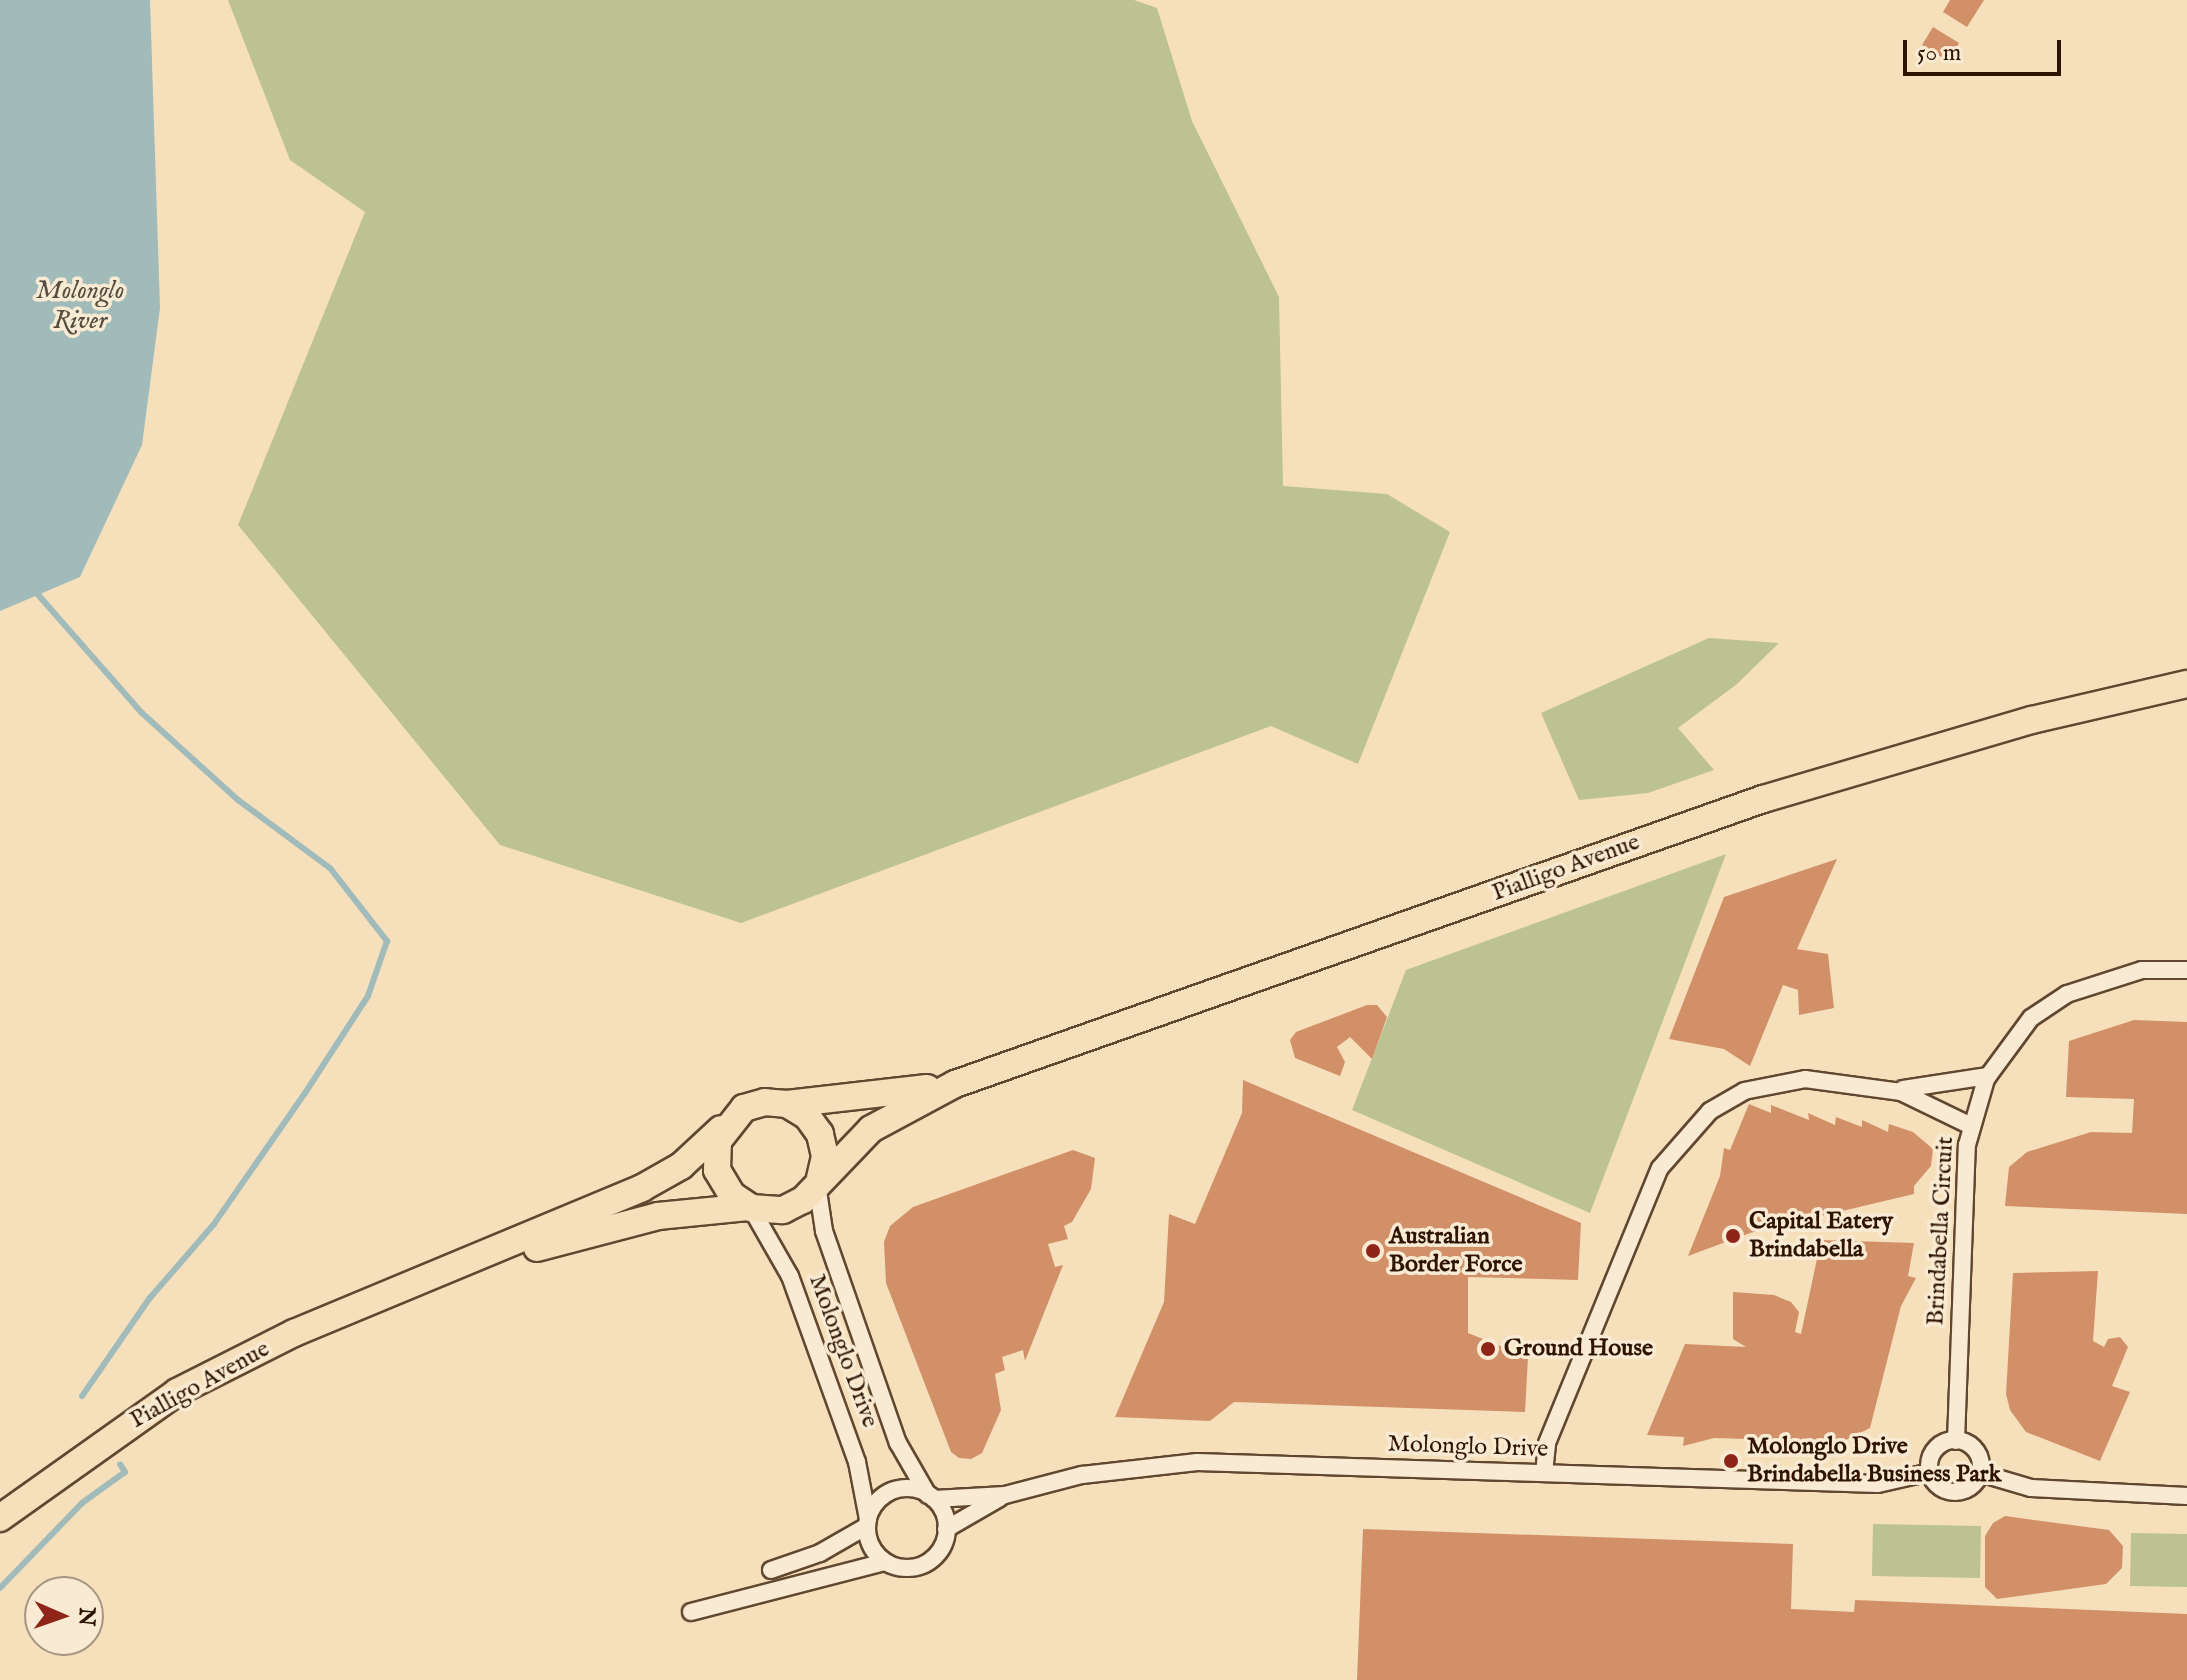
<!DOCTYPE html>
<style>
body{margin:0}
#map{position:relative;width:2187px;height:1680px;overflow:hidden;background:#f6e0bc;font-family:"IM FELL English",serif}
div>[style]{position:absolute}
[style*='--x']{left:calc(var(--x)*1px);top:calc(var(--y)*1px);width:calc(var(--w)*1px);rotate:calc(var(--a)*1deg)}
.green>*{inset:0;background:#bcc291}
.water>*{inset:0;background:#a0bbba}
.stream>*{height:6px;margin:-3px;padding:0 3px;transform-origin:3px;border-radius:3px;background:#a0bbba}
.building>*{inset:0;background:#d29068}
.roads{filter:drop-shadow(2px 0 #614730) drop-shadow(-2px 0 #614730) drop-shadow(0 2px #614730) drop-shadow(0 -2px #614730)}
.minor>*{height:16px;margin:-8px;padding:0 8px;transform-origin:8px;border-radius:8px;background:#f9ebd3}
.minor>.ring{margin:-8px;padding:0;box-sizing:content-box;background:none;border:16px solid #f9ebd3;border-radius:50%}
.primary>*{height:26px;margin:-13px;padding:0 13px;transform-origin:13px;border-radius:13px;background:#f6e0bc}
.dots>*{width:22px;height:22px;translate:-50% -50%;box-sizing:border-box;border:4px solid #f9ebd3;border-radius:50%}
span{translate:-50% -50%;white-space:nowrap;text-align:center;line-height:1.15;-webkit-text-stroke:7px #f9ebd3;paint-order:stroke}
.street-label{font-size:24px;color:#2f1401}
.poi-label{font-size:24px;color:#2f1401;font-weight:700}
.left{translate:0 -50%;text-align:left}
.water-label{font-size:26px;color:#574e42;font-style:italic}
.north{position:absolute;left:24px;top:1576px;width:80px;height:80px;box-sizing:border-box;background:#f9ebd3;border:2px solid #a8957f;border-radius:50%;rotate:92deg;font-size:22px;font-weight:700;line-height:32px;text-align:center;color:#2f1401}
.north::after{content:'';display:block;margin:auto;width:28px;height:36px;background:#8f2418;clip-path:polygon(50% 0,100% 100%,50% 72%,0 100%)}
.scale{position:absolute;left:1903px;top:40px;width:158px;height:36px;box-sizing:border-box;border:4px solid #2f1401;border-top:0;padding-left:10px;font-size:24px;line-height:28px;white-space:nowrap;color:#2f1401;-webkit-text-stroke:6px #f9ebd3;paint-order:stroke}
</style>
<div id="map">
<div class="green">
<i style="clip-path:polygon(228px 0,1134px 0,1157px 8px,1192px 121px,1279px 297px,1283px 486px,1387px 494px,1450px 532px,1358px 764px,1271px 726px,741px 923px,500px 845px,238px 525px,365px 212px,290px 160px)"></i>
<i style="clip-path:polygon(1709px 638px,1779px 643px,1737px 684px,1678px 728px,1714px 770px,1648px 793px,1579px 800px,1541px 713px)"></i>
<i style="clip-path:polygon(1726px 854px,1590px 1213px,1352px 1110px,1406px 970px)"></i>
<i style="clip-path:polygon(1873px 1524px,1981px 1526px,1980px 1578px,1872px 1576px)"></i>
<i style="clip-path:polygon(2131px 1533px,2187px 1534px,2187px 1587px,2130px 1586px)"></i>
</div>
<div class="water">
<i style="clip-path:polygon(0 0,150px 0,160px 308px,142px 445px,80px 577px,0 611px)"></i>
</div>
<div class="stream">
<i style="--x:33;--y:589;--w:165;--a:48.7"></i>
<i style="--x:142;--y:713;--w:130;--a:42.2"></i>
<i style="--x:238;--y:800;--w:114;--a:36.5"></i>
<i style="--x:330;--y:868;--w:93;--a:52"></i>
<i style="--x:387;--y:941;--w:58;--a:109.1"></i>
<i style="--x:368;--y:996;--w:116;--a:123"></i>
<i style="--x:305;--y:1093;--w:160;--a:124.8"></i>
<i style="--x:214;--y:1224;--w:99;--a:130.9"></i>
<i style="--x:149;--y:1299;--w:118;--a:124.6"></i>
<i style="--x:0;--y:1588;--w:118;--a:-46"></i>
<i style="--x:82;--y:1503;--w:53;--a:-35.8"></i>
<i style="--x:125;--y:1472;--w:9;--a:-122"></i>
</div>
<div class="building">
<i style="clip-path:polygon(1950px 0,1984px 0,1967px 27px,1943px 12px)"></i>
<i style="clip-path:polygon(1933px 27px,1959px 43px,1948px 61px,1922px 45px)"></i>
<i style="clip-path:polygon(1837px 859px,1797px 949px,1828px 954px,1834px 1008px,1799px 1015px,1798px 990px,1783px 985px,1750px 1066px,1724px 1049px,1669px 1039px,1724px 897px)"></i>
<i style="clip-path:polygon(1367px 1005px,1377px 1005px,1387px 1017px,1372px 1059px,1350px 1037px,1337px 1047px,1345px 1062px,1340px 1076px,1295px 1058px,1290px 1040px,1296px 1032px)"></i>
<i style="clip-path:polygon(2134px 1020px,2187px 1022px,2187px 1214px,2005px 1206px,2009px 1167px,2027px 1152px,2091px 1132px,2132px 1133px,2134px 1099px,2066px 1097px,2069px 1041px)"></i>
<i style="clip-path:polygon(1243px 1080px,1581px 1223px,1578px 1280px,1468px 1277px,1468px 1333px,1528px 1357px,1525px 1412px,1234px 1402px,1210px 1421px,1115px 1417px,1164px 1302px,1169px 1214px,1195px 1224px,1242px 1113px)"></i>
<i style="clip-path:polygon(1749px 1104px,1771px 1113px,1771px 1105px,1809px 1120px,1808px 1113px,1835px 1125px,1836px 1117px,1862px 1127px,1862px 1120px,1888px 1132px,1889px 1124px,1913px 1132px,1933px 1149px,1931px 1166px,1914px 1186px,1914px 1194px,1750px 1233px,1688px 1256px,1720px 1176px,1724px 1148px,1730px 1150px)"></i>
<i style="clip-path:polygon(1073px 1150px,1095px 1158px,1091px 1189px,1072px 1222px,1064px 1226px,1068px 1239px,1048px 1244px,1055px 1267px,1063px 1265px,1025px 1361px,1023px 1350px,1002px 1357px,1005px 1370px,995px 1374px,1001px 1410px,982px 1453px,971px 1459px,959px 1458px,951px 1452px,886px 1283px,884px 1242px,890px 1226px,913px 1207px)"></i>
<i style="clip-path:polygon(1821px 1240px,1914px 1243px,1908px 1276px,1916px 1278px,1901px 1306px,1870px 1428px,1842px 1442px,1714px 1438px,1683px 1446px,1684px 1437px,1647px 1435px,1685px 1344px,1746px 1347px,1733px 1339px,1733px 1292px,1774px 1295px,1791px 1302px,1799px 1312px,1795px 1332px,1801px 1334px)"></i>
<i style="clip-path:polygon(2098px 1271px,2093px 1341px,2104px 1347px,2108px 1339px,2120px 1337px,2128px 1347px,2112px 1386px,2130px 1392px,2100px 1461px,2026px 1432px,2010px 1410px,2006px 1394px,2013px 1273px)"></i>
<i style="clip-path:polygon(2005px 1516px,2109px 1530px,2123px 1546px,2122px 1568px,2106px 1584px,1997px 1599px,1985px 1587px,1985px 1536px,1993px 1523px)"></i>
<i style="clip-path:polygon(1363px 1529px,1793px 1544px,1791px 1609px,1854px 1612px,1855px 1600px,2187px 1614px,2187px 1680px,1357px 1680px)"></i>
</div>
<div class="roads">
<div class="minor">
<i style="--x:1903;--y:1089;--w:86;--a:-8.7"></i>
<i style="--x:817;--y:1184;--w:48;--a:81.5"></i>
<i style="--x:824;--y:1231;--w:225;--a:70.8"></i>
<i style="--x:898;--y:1443;--w:60;--a:60"></i>
<i style="--x:751;--y:1208;--w:78;--a:60.2"></i>
<i style="--x:790;--y:1276;--w:198;--a:70.2"></i>
<i style="--x:857;--y:1462;--w:58;--a:79.1"></i>
<i class="ring" style="left:1929px;top:1440px;width:36px;height:36px"></i>
<i style="--x:1956;--y:1441;--w:296;--a:-87.9"></i>
<i style="--x:1967;--y:1145;--w:69;--a:-73.9"></i>
<i style="--x:1986;--y:1079;--w:76;--a:-53.6"></i>
<i style="--x:2031;--y:1018;--w:43;--a:-33.7"></i>
<i style="--x:2067;--y:994;--w:79;--a:-17.7"></i>
<i style="--x:2142;--y:970;--w:45;--a:0"></i>
<i style="--x:1544;--y:1473;--w:30;--a:-84"></i>
<i style="--x:1547;--y:1443;--w:297;--a:-67.7"></i>
<i style="--x:1660;--y:1168;--w:76;--a:-48.7"></i>
<i style="--x:1710;--y:1111;--w:39;--a:-30"></i>
<i style="--x:1744;--y:1091;--w:62;--a:-11.1"></i>
<i style="--x:1805;--y:1079;--w:97;--a:7.7"></i>
<i style="--x:1901;--y:1092;--w:78;--a:25.9"></i>
<i style="--x:1980;--y:1473;--w:53;--a:16.4"></i>
<i style="--x:2031;--y:1488;--w:156;--a:2.9"></i>
<i class="ring" style="left:867px;top:1488px;width:64px;height:64px"></i>
<i style="--x:934;--y:1499;--w:71;--a:-3.2"></i>
<i style="--x:1005;--y:1495;--w:80;--a:-14.6"></i>
<i style="--x:1082;--y:1475;--w:116;--a:-6.4"></i>
<i style="--x:1197;--y:1462;--w:681;--a:1.85"></i>
<i style="--x:1878;--y:1484;--w:54;--a:-12.8"></i>
<i style="--x:946;--y:1529;--w:62;--a:-29.9"></i>
<i style="--x:771;--y:1570;--w:52;--a:-19.1"></i>
<i style="--x:820;--y:1553;--w:54;--a:-29.9"></i>
<i style="--x:691;--y:1612;--w:200;--a:-14.5"></i>
</div>
<div class="primary">
<i style="--x:787;--y:1104;--w:141;--a:-6.5"></i>
<i style="--x:820;--y:1178;--w:23;--a:-77"></i>
<i style="--x:825;--y:1156;--w:23;--a:-103"></i>
<i style="--x:820;--y:1134;--w:22;--a:-126"></i>
<i style="--x:807;--y:1116;--w:23;--a:-149"></i>
<i style="--x:787;--y:1104;--w:22;--a:-175"></i>
<i style="--x:765;--y:1102;--w:22;--a:164"></i>
<i style="--x:744;--y:1108;--w:42;--a:128.2"></i>
<i style="--x:718;--y:1141;--w:29;--a:92"></i>
<i style="--x:717;--y:1170;--w:29;--a:59"></i>
<i style="--x:732;--y:1195;--w:23;--a:34"></i>
<i style="--x:751;--y:1208;--w:32;--a:4"></i>
<i style="--x:783;--y:1210;--w:22;--a:-27"></i>
<i style="--x:803;--y:1200;--w:98;--a:-46.2"></i>
<i style="--x:871;--y:1129;--w:95;--a:-28.2"></i>
<i style="--x:955;--y:1084;--w:857;--a:-19.43"></i>
<i style="--x:1763;--y:799;--w:280;--a:-16.4"></i>
<i style="--x:2032;--y:720;--w:159;--a:-13.1"></i>
<i style="--x:537;--y:1248;--w:125;--a:-14.8"></i>
<i style="--x:658;--y:1216;--w:90;--a:-5.7"></i>
<i style="--x:0;--y:1518;--w:217;--a:-35.4"></i>
<i style="--x:177;--y:1392;--w:131;--a:-26.8"></i>
<i style="--x:294;--y:1333;--w:377;--a:-22.6"></i>
<i style="--x:642;--y:1188;--w:45;--a:-29.4"></i>
<i style="--x:681;--y:1166;--w:54;--a:-42.8"></i>
</div>
</div>
<div class="dots">
<i style="left:1733px;top:1236px;background:#8f2418"></i>
<i style="left:1373px;top:1251px;background:#8f2418"></i>
<i style="left:1488px;top:1349px;background:#8f2418"></i>
<i style="left:1731px;top:1461px;background:#8f2418"></i>
</div>
<div class="street-label">
<span style="left:1566px;top:868px;rotate:-20deg">Pialligo Avenue</span>
<span style="left:1941px;top:1231px;rotate:-87deg">Brindabella Circuit</span>
<span style="left:843px;top:1351px;rotate:70deg">Molonglo Drive</span>
<span style="left:200px;top:1385px;rotate:-29deg">Pialligo Avenue</span>
<span style="left:1468px;top:1447px;rotate:2deg">Molonglo Drive</span>
</div>
<div class="poi-label">
<span class="left" style="left:1749px;top:1236px">Capital Eatery<br>Brindabella</span>
<span class="left" style="left:1389px;top:1251px">Australian<br>Border Force</span>
<span class="left" style="left:1504px;top:1349px">Ground House</span>
<span class="left" style="left:1747px;top:1461px">Molonglo Drive<br>Brindabella Business Park</span>
</div>
<div class="water-label">
<span style="left:80px;top:306px">Molonglo<br>River</span>
</div>
<div class="north">N</div>
<div class="scale">50 m</div>
</div>
